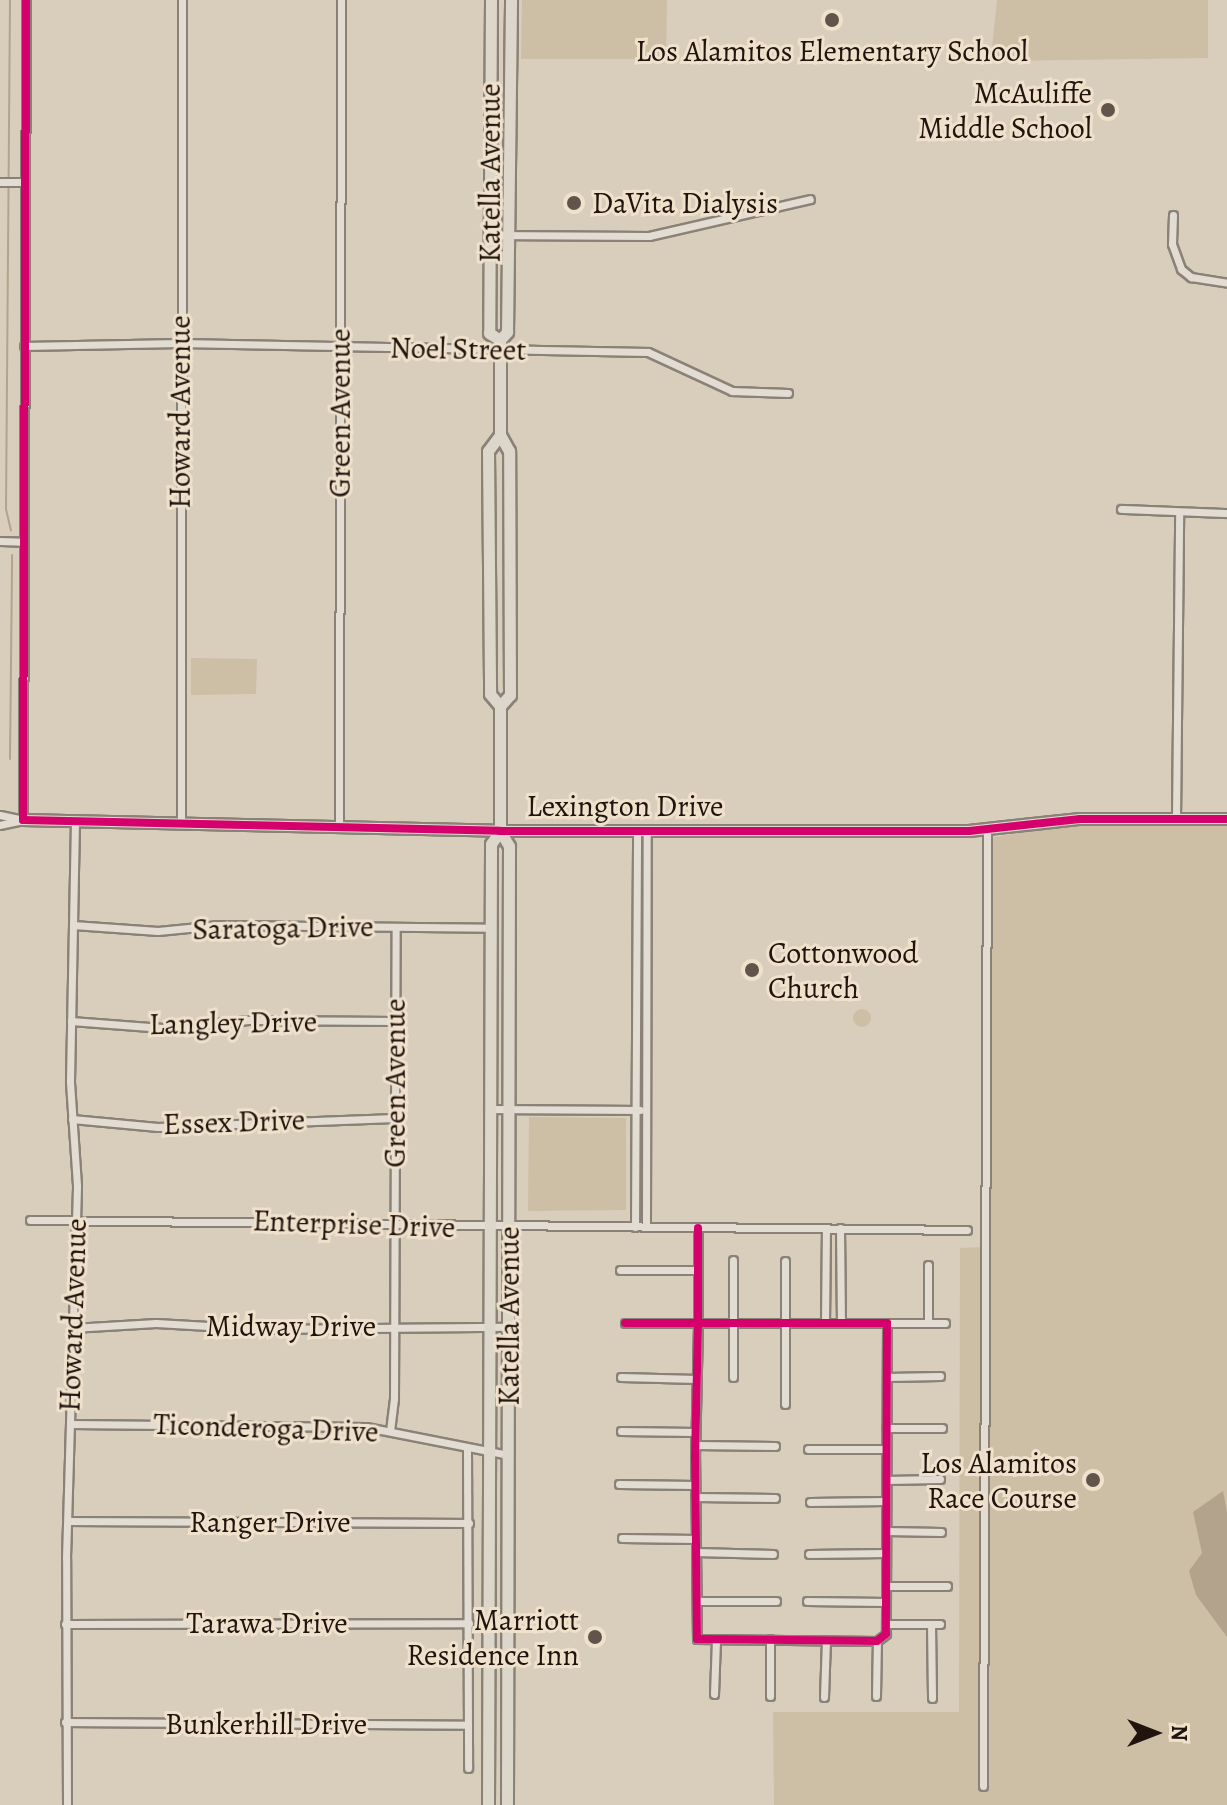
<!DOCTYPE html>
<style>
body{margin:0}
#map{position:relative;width:1227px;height:1805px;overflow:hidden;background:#d9cebc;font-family:Alegreya,serif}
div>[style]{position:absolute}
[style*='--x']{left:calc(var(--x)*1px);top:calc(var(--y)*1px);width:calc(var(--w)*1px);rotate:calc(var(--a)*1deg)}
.green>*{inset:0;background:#cdbea6}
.round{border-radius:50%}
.water>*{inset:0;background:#b3a38c}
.stream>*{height:2px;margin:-1px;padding:0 1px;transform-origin:1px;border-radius:1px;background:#b3a38c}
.roads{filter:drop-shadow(2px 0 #8a8277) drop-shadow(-2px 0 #8a8277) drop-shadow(0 2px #8a8277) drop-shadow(0 -2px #8a8277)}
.street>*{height:7px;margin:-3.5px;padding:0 3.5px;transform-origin:3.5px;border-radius:3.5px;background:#e2dcd3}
.secondary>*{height:10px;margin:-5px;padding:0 5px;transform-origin:5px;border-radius:5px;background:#e2dcd3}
.primary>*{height:11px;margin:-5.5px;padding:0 5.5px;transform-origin:5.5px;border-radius:5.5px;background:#dcd6cb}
.cycleway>*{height:8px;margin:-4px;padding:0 4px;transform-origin:4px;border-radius:4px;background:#d6006c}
.dots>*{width:22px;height:22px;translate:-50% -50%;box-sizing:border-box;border:4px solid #efe1cb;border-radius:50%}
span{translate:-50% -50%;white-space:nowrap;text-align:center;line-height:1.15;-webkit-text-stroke:6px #efe1cb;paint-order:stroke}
.poi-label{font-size:30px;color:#20140e}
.right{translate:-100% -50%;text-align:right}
.left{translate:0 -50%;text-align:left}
.street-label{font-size:30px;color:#20140e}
.north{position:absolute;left:1115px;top:1693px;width:80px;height:80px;-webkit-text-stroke:6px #efe1cb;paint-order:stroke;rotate:90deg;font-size:22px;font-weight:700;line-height:32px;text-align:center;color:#20140e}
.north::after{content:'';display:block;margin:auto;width:28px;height:36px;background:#20140e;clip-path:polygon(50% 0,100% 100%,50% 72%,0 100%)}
</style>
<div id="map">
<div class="green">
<i style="clip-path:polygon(522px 0,667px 0,666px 59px,521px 59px)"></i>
<i style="clip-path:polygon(997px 0,1208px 0,1208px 58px,1002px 61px,991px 57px)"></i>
<i style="clip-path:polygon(191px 658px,257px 659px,256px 694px,191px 695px)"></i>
<i style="clip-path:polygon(1079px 823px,1227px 825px,1227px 1805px,774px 1805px,773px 1712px,959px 1712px,960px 1248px,982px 1247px,983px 839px)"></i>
<i class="round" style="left:853px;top:1009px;width:18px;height:18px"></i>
<i style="clip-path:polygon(529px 1117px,626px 1118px,626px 1210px,528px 1211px)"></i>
</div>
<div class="water">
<i style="clip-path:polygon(1223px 1491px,1227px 1512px,1227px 1637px,1196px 1595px,1189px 1571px,1202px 1553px,1193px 1512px)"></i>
</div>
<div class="stream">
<i style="--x:10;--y:0;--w:509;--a:90.45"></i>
<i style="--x:6;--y:509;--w:22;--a:77"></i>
<i style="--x:10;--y:759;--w:204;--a:-89.4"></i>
</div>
<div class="roads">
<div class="street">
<i style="--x:0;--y:182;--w:25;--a:0"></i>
<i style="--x:1173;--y:215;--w:29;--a:92"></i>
<i style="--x:1172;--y:244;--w:27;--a:70"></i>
<i style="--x:1181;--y:269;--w:13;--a:39"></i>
<i style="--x:1191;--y:277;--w:36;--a:9"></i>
<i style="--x:489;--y:235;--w:160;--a:0.4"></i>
<i style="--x:649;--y:236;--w:165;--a:-12.9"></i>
<i style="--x:24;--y:346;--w:156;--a:-1.1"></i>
<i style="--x:180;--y:343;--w:468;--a:1.1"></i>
<i style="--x:648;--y:352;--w:93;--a:24.9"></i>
<i style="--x:732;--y:391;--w:56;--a:2"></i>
<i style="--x:1121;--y:509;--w:106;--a:2.2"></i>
<i style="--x:0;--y:541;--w:23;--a:2"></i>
<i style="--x:0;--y:815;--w:24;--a:12"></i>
<i style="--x:23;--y:820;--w:24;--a:168"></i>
<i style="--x:1176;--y:818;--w:306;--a:-89.4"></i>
<i style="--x:23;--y:820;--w:820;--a:-89.79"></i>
<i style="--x:181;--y:824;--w:824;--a:-89.93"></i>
<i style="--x:339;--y:825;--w:825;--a:-89.86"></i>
<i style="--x:73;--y:925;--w:85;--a:4"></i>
<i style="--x:158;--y:931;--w:61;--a:-5.6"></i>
<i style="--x:219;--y:925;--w:273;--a:0.6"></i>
<i style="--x:71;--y:1021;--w:92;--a:4.4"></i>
<i style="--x:163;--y:1028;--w:86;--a:-5.3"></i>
<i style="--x:249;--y:1020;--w:146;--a:0.4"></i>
<i style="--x:491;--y:1109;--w:149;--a:0.4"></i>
<i style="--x:72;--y:1119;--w:86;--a:5.3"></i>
<i style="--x:158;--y:1127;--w:237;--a:-2.2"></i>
<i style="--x:30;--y:1220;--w:937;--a:0.61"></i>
<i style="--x:635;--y:1227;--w:397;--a:-89.7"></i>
<i style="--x:646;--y:1227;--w:397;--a:-89.9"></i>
<i style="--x:840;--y:1228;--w:95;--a:89.4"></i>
<i style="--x:928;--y:1265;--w:58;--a:90"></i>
<i style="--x:620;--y:1270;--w:78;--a:0"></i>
<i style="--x:625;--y:1323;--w:262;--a:0"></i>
<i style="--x:887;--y:1323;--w:311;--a:90.2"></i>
<i style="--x:886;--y:1634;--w:11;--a:142"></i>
<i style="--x:877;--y:1641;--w:180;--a:-179.4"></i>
<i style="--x:697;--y:1639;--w:181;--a:-90.6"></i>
<i style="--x:695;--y:1458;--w:135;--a:-88.7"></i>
<i style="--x:698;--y:1323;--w:95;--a:-90"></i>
<i style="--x:825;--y:1323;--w:95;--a:-89.4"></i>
<i style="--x:887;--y:1323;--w:58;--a:0"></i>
<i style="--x:72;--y:1328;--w:84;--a:-3.4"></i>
<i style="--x:156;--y:1323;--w:105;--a:3.3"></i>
<i style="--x:261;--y:1329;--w:248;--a:-0.5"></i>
<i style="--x:621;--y:1377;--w:76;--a:1.5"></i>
<i style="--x:733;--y:1377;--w:117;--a:-90"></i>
<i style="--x:887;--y:1377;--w:53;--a:-1.1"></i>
<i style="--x:785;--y:1404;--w:143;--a:-90"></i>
<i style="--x:70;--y:1424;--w:296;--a:0.6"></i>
<i style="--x:366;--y:1427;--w:146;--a:11.1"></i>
<i style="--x:886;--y:1428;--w:56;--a:0"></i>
<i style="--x:390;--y:1431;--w:32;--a:-83"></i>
<i style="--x:394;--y:1399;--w:472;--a:-89.8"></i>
<i style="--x:621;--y:1431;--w:74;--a:0.8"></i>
<i style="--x:695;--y:1445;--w:80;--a:0.7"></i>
<i style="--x:467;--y:1448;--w:320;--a:89.8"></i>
<i style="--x:808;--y:1449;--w:78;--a:0"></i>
<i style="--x:886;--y:1480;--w:54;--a:-1.1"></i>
<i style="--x:619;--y:1484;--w:76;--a:0.8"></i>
<i style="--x:695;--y:1497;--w:80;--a:0.7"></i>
<i style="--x:810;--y:1502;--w:76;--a:-0.8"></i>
<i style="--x:70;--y:1521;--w:399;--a:0.3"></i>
<i style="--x:886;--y:1531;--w:55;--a:1"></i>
<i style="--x:622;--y:1538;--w:74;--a:0.8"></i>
<i style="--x:696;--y:1552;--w:77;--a:1.5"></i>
<i style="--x:809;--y:1554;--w:77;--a:-0.7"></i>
<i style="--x:886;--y:1586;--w:61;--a:0"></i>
<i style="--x:697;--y:1601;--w:79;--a:0"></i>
<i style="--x:807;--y:1601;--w:79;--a:0.7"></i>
<i style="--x:65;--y:1624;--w:404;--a:-0.1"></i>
<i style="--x:886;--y:1624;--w:54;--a:0"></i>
<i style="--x:931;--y:1624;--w:74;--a:89.2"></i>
<i style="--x:770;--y:1639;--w:57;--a:90"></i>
<i style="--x:714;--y:1694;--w:55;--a:-87.9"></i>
<i style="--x:876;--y:1696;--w:55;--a:-89"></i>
<i style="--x:824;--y:1697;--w:57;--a:-88"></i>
<i style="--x:65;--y:1722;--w:403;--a:0.4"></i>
<i style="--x:983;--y:1786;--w:957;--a:-89.76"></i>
<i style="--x:67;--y:1805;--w:247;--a:-90.2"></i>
<i style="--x:66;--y:1558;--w:373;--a:-88.3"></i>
<i style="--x:77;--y:1185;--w:104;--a:-93.9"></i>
<i style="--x:70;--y:1081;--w:257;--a:-88.9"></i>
</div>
<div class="secondary">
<i style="--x:23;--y:820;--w:477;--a:1.3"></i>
<i style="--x:500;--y:831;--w:469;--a:0"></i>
<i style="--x:969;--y:831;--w:112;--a:-6.2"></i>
<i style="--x:1080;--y:819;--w:147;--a:0"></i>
</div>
<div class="primary">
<i style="--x:491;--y:0;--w:333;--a:90.3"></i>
<i style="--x:489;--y:333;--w:13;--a:32"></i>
<i style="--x:500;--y:435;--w:20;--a:127"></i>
<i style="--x:488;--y:451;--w:243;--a:89.5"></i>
<i style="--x:490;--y:694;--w:16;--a:50"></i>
<i style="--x:500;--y:831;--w:17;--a:59"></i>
<i style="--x:509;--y:846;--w:959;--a:90.12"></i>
<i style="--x:488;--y:1805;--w:961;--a:-89.82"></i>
<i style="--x:491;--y:844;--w:16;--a:-55"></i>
<i style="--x:500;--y:831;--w:125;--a:-90"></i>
<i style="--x:500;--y:706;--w:15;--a:-48"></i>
<i style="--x:510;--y:695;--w:244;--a:-90.2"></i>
<i style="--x:509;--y:451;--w:18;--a:-119"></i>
<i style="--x:500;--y:435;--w:95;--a:-90"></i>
<i style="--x:500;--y:340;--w:11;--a:-49"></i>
<i style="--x:507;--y:332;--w:332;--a:-89.3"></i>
</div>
</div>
<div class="cycleway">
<i style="--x:26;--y:0;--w:820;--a:90.21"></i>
<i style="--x:23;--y:820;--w:477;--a:1.3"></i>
<i style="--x:500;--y:831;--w:469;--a:0"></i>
<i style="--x:969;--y:831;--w:112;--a:-6.2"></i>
<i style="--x:1080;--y:819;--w:147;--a:0"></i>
<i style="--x:625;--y:1323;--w:262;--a:0"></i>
<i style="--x:887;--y:1323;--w:311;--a:90.2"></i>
<i style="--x:886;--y:1634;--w:11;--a:142"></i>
<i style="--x:877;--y:1641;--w:180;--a:-179.4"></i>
<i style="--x:697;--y:1639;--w:181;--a:-90.6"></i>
<i style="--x:695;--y:1458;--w:135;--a:-88.7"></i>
<i style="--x:698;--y:1323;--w:95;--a:-90"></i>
</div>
<div class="dots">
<i style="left:832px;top:20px;background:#61554b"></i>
<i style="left:1108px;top:110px;background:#61554b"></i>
<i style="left:574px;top:203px;background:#61554b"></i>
<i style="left:752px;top:970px;background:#61554b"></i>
<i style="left:1093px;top:1480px;background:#61554b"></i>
<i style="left:595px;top:1637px;background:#61554b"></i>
</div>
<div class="poi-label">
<span style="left:832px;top:51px">Los Alamitos Elementary School</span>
<span class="right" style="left:1092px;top:110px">McAuliffe<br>Middle School</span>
<span class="left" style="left:592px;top:203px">DaVita Dialysis</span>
<span class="left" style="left:768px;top:970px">Cottonwood<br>Church</span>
<span class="right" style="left:1077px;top:1480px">Los Alamitos<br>Race Course</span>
<span class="right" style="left:579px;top:1637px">Marriott<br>Residence Inn</span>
</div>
<div class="street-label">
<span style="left:490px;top:173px;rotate:-90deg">Katella Avenue</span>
<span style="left:458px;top:349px;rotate:1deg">Noel Street</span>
<span style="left:180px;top:412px;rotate:-90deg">Howard Avenue</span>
<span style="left:340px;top:413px;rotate:-90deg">Green Avenue</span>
<span style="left:625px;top:806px">Lexington Drive</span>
<span style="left:283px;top:928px;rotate:-1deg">Saratoga Drive</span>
<span style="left:233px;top:1023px;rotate:-1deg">Langley Drive</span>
<span style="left:395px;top:1083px;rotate:-90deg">Green Avenue</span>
<span style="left:234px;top:1122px;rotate:-2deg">Essex Drive</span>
<span style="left:354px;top:1224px;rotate:2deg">Enterprise Drive</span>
<span style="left:73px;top:1315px;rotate:-88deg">Howard Avenue</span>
<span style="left:509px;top:1316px;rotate:-90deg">Katella Avenue</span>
<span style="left:291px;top:1326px">Midway Drive</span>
<span style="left:266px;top:1428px;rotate:2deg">Ticonderoga Drive</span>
<span style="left:270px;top:1522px">Ranger Drive</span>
<span style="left:267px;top:1623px">Tarawa Drive</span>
<span style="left:266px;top:1724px">Bunkerhill Drive</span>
</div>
<div class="north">N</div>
</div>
